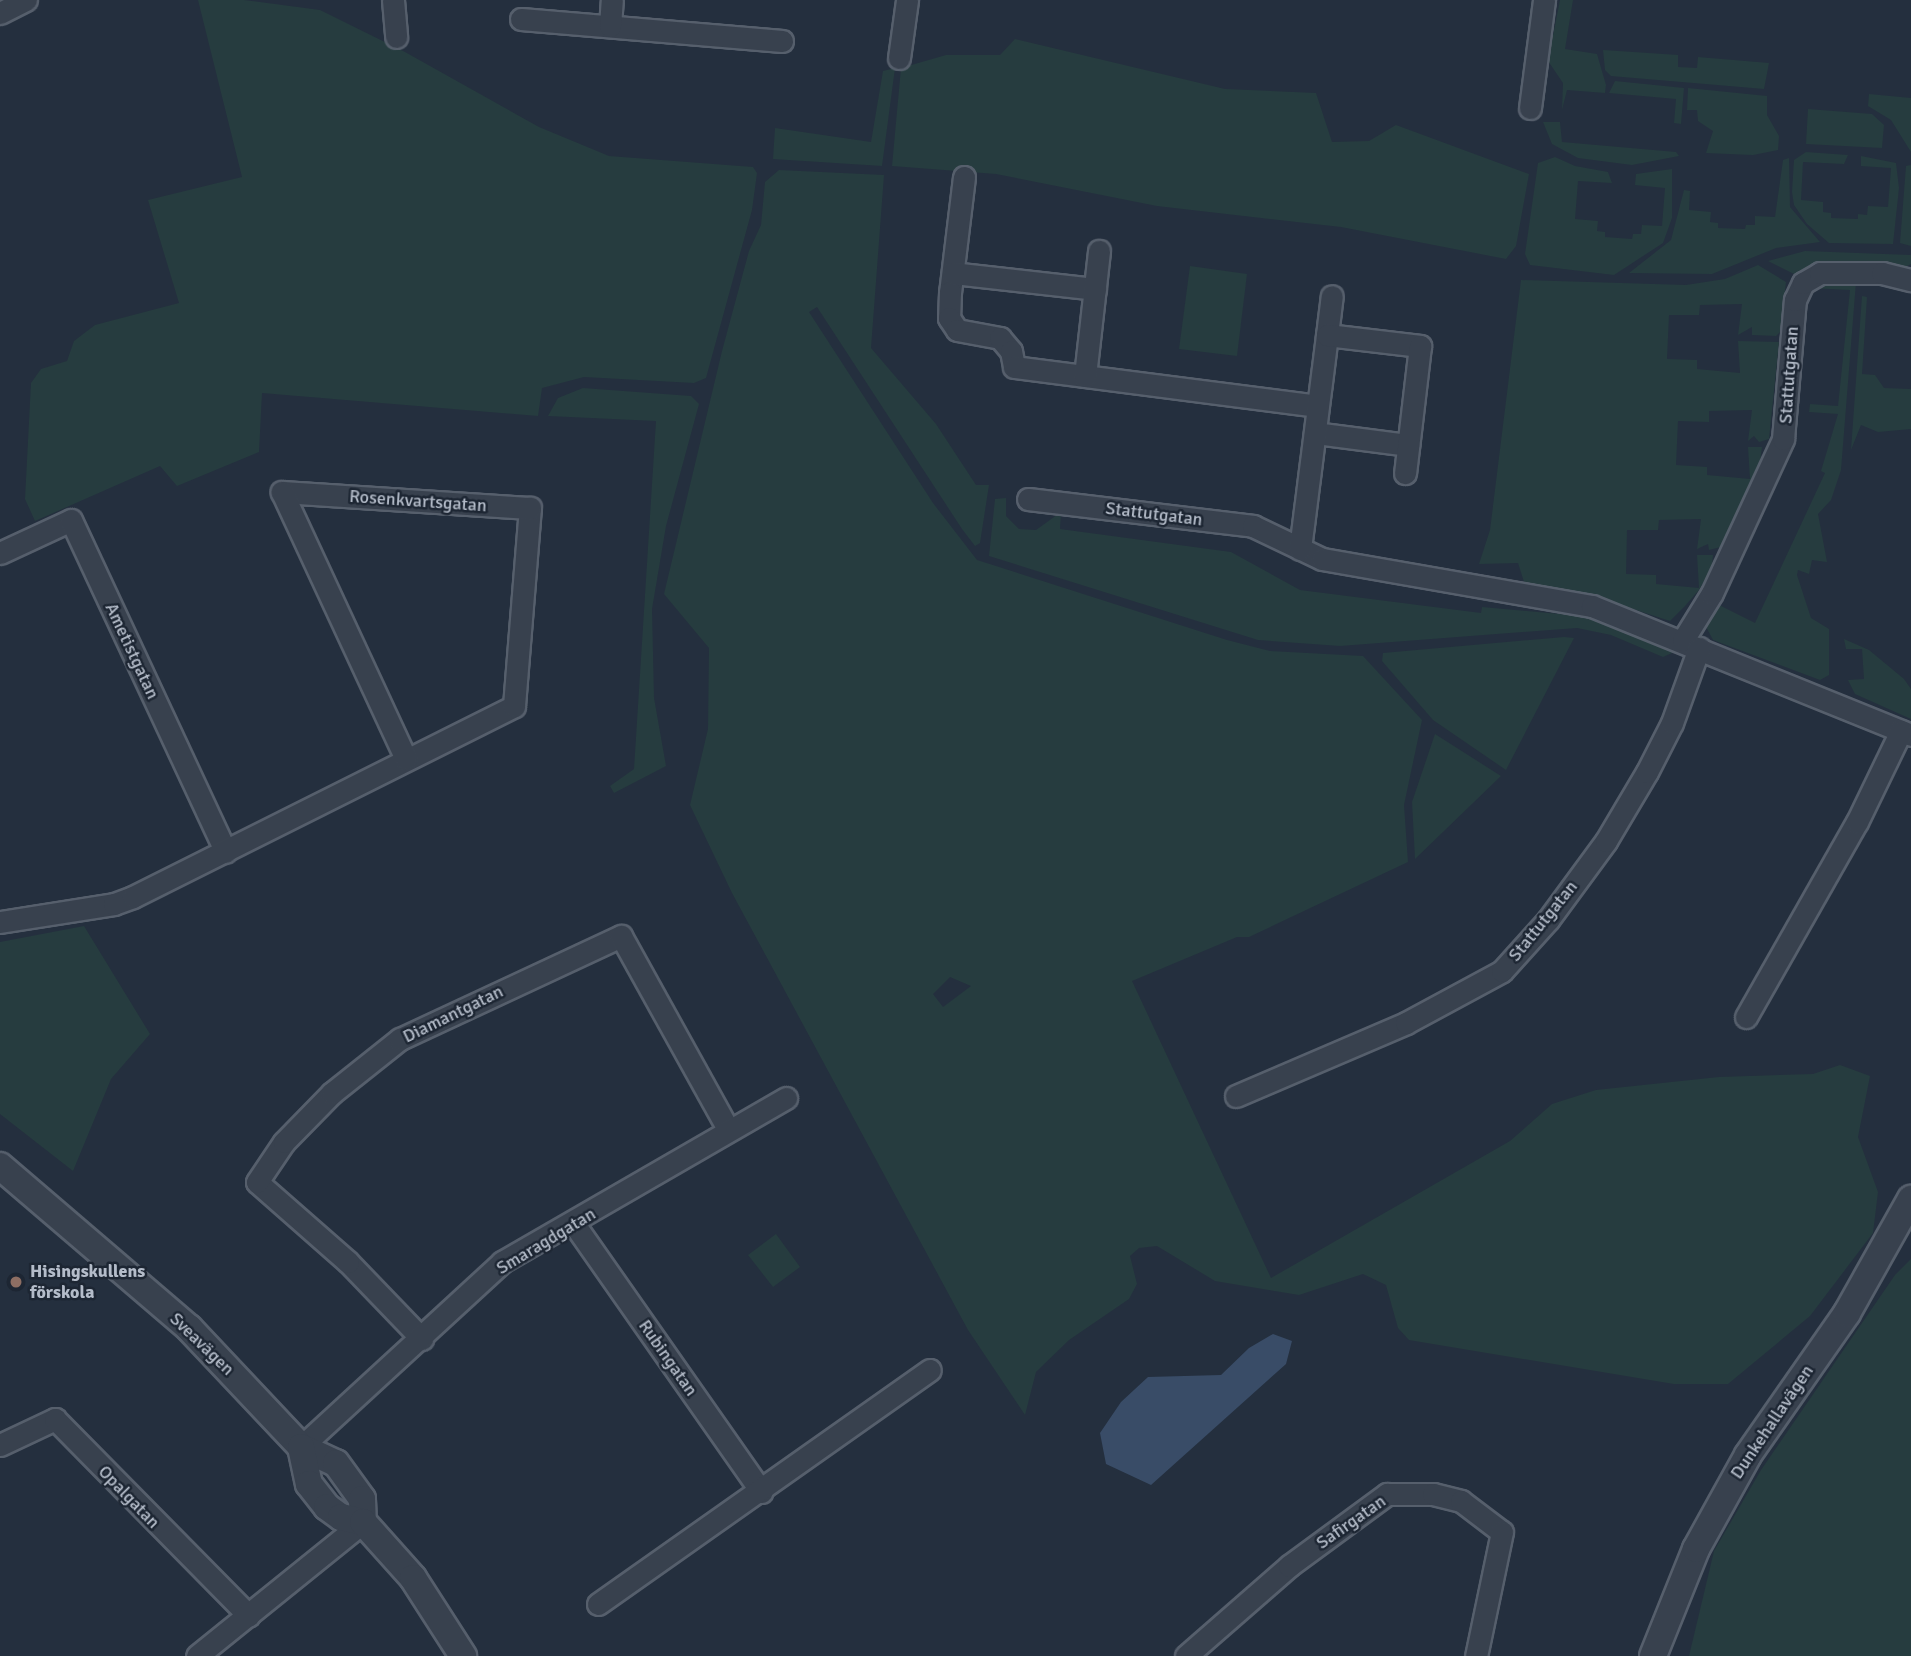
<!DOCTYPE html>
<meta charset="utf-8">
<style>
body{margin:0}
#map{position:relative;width:1911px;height:1656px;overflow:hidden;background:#242f3e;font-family:Signika,sans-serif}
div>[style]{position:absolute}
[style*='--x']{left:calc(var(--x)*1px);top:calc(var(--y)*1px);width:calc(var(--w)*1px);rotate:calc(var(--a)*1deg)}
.green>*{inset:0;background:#263c3f}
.water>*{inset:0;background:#394c67}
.roads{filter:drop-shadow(2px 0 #565f6c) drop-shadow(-2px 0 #565f6c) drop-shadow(0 2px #565f6c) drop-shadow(0 -2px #565f6c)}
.minor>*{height:21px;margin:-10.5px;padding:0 10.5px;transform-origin:10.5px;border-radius:10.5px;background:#38414e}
.tertiary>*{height:26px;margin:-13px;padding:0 13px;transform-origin:13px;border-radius:13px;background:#38414e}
.dots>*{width:19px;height:19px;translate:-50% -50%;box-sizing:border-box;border:4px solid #1d2633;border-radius:50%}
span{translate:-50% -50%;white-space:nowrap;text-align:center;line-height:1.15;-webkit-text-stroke:5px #1d2633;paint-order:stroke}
.street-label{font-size:18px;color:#b4bcc9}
.poi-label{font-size:18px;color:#b4bcc9;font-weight:700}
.left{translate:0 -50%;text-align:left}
</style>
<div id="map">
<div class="green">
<i style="clip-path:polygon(198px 0,244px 0,320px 10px,405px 52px,539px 127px,609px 156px,753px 167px,757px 173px,752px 210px,706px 378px,694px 383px,584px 377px,542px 388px,538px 416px,262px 393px,259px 452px,177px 486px,160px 466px,35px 521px,25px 499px,31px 383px,41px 369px,67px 361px,74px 341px,95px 325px,179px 303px,148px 200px,242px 177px)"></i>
<i style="clip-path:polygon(1560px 0,1573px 0,1565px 49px,1597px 54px,1606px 85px,1605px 93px,1567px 90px,1562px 110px,1563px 83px,1548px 61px)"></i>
<i style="clip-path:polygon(1015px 39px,1225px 89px,1316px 93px,1332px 142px,1369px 141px,1396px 125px,1529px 174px,1516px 246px,1506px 259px,1341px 227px,1157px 206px,996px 174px,892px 166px,901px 68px,946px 55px,1000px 55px)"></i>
<i style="clip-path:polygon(1603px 50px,1678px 55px,1678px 67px,1697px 68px,1698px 57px,1769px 63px,1764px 89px,1611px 76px,1605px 70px)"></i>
<i style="clip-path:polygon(895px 68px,882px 166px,773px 159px,775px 128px,871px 142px,883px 71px)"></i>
<i style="clip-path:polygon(1615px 81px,1684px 88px,1681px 124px,1674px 123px,1676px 99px,1609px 93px)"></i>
<i style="clip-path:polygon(1688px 88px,1767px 96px,1767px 115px,1779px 136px,1778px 150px,1753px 155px,1706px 153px,1713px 131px,1698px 121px,1697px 110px,1687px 110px)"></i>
<i style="clip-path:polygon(1869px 94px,1911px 98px,1911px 152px,1891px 120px,1868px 106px)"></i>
<i style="clip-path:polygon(1808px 109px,1872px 114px,1884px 125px,1882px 148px,1806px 144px)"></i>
<i style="clip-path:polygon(1543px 122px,1560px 122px,1562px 142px,1676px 152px,1679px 156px,1632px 165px,1578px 158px,1552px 144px)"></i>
<i style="clip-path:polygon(1806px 152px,1848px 155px,1844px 164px,1803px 162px,1801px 200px,1823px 202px,1823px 212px,1831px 213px,1831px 218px,1858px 219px,1858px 214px,1867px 215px,1868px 206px,1888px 207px,1891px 168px,1861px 166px,1861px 156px,1896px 163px,1899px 188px,1893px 244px,1829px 243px,1807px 224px,1794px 205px,1792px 192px,1794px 160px)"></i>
<i style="clip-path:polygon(1555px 157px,1575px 166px,1608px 172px,1612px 183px,1578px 181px,1575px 219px,1598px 221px,1597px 231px,1605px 232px,1605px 237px,1632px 239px,1633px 234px,1641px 234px,1642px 225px,1662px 226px,1665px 188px,1635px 185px,1636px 174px,1672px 169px,1672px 218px,1663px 243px,1614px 275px,1530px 265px,1525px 254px,1538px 163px)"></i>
<i style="clip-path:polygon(1789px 158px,1790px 207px,1820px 242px,1776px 248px,1712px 274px,1629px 273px,1671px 240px,1684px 190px,1690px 191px,1689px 210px,1711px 212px,1710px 222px,1718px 223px,1718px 228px,1745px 229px,1746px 225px,1755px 225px,1755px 216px,1775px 217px,1783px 160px)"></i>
<i style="clip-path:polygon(1911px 165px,1911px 246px,1900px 243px,1906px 166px)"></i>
<i style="clip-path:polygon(evenodd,779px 170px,884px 175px,871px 348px,936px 424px,976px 485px,989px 485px,980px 543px,975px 546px,962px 529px,817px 307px,809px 312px,933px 503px,977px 560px,1227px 640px,1270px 651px,1363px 656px,1422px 720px,1404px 805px,1408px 862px,1249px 937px,1237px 937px,1132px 981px,1271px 1278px,1510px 1141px,1552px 1104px,1596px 1090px,1719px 1077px,1813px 1074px,1840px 1065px,1870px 1076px,1858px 1137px,1878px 1192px,1873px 1233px,1810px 1316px,1728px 1384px,1674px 1384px,1409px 1340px,1398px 1328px,1386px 1285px,1363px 1274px,1299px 1295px,1215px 1281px,1157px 1246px,1139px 1248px,1130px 1256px,1137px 1284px,1129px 1299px,1069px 1340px,1036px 1372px,1025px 1415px,968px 1330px,732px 893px,690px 805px,708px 729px,709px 648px,664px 594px,722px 351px,749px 251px,761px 225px,765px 182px,779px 170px,950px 977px,971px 986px,943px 1007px,933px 994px,950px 977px)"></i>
<i style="clip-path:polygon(1805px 251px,1911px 255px,1911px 264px,1901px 269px,1813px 266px,1798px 276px,1768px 261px)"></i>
<i style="clip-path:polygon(1758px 265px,1786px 282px,1780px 332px,1776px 336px,1752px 335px,1752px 327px,1738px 335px,1742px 304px,1700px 305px,1699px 315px,1669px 315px,1667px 359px,1697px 360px,1697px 369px,1740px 373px,1738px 341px,1779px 342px,1769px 439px,1759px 442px,1754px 436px,1748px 441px,1752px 410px,1709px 411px,1709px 422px,1678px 421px,1676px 465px,1707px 467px,1707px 475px,1750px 479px,1748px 447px,1762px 447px,1760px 461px,1721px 547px,1709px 550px,1708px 544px,1697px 549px,1701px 519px,1659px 520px,1658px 530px,1627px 530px,1626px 574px,1656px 575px,1656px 584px,1699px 588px,1697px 555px,1713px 555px,1712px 567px,1699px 590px,1685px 606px,1670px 621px,1602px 599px,1525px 585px,1518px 563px,1479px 564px,1490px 530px,1521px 280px,1686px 285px,1725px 279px)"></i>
<i style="clip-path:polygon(1190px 266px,1247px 274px,1237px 356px,1179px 349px)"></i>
<i style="clip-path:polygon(1817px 282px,1856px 282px,1841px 470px,1831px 500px,1818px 514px,1827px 562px,1812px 560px,1809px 574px,1798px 570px,1797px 575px,1811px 618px,1829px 629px,1829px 675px,1820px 680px,1713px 640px,1704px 623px,1717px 604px,1755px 623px,1825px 473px,1821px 471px,1838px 414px,1809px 412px,1810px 404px,1838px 406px,1850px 290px,1809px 288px)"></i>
<i style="clip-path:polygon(1862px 296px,1867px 297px,1862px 374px,1875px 375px,1884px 388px,1911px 389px,1911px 429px,1878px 432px,1861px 425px,1851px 450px)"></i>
<i style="clip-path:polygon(583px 388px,691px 396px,699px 404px,666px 526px,652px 609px,654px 698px,666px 766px,614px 793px,610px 786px,634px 769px,656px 421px,548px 416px,558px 398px)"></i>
<i style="clip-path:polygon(1006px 498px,1006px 516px,1019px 529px,1036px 530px,1061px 512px,1060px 529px,1231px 552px,1300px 590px,1481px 613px,1482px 607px,1571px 615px,1609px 622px,1674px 644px,1672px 653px,1663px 657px,1611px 635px,1577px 628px,1340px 646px,1258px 640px,989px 556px,995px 499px)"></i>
<i style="clip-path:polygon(1564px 637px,1574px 638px,1506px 770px,1433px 720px,1382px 661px,1383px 653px)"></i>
<i style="clip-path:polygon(1844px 639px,1869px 650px,1904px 679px,1911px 689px,1911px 719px,1855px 694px,1848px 680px,1864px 679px,1862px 649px,1846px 649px)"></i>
<i style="clip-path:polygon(1435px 734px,1501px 776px,1415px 859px,1412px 802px)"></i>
<i style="clip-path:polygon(84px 926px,150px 1034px,111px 1079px,73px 1171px,0 1114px,0 942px)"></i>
<i style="clip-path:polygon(776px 1234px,800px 1267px,773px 1287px,748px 1255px)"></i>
<i style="clip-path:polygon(1911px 1259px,1911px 1656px,1689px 1656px,1714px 1551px,1761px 1470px,1895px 1275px)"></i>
</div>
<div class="water">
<i style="clip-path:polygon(1273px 1334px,1292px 1341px,1286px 1364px,1151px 1485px,1106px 1464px,1100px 1433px,1121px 1402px,1148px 1377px,1221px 1375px,1249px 1348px)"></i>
</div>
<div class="roads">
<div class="minor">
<i style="--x:393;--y:0;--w:37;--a:85"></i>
<i style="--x:0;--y:13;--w:29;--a:-27"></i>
<i style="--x:521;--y:19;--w:262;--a:4.8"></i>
<i style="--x:610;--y:26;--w:26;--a:-86"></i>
<i style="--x:899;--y:58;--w:59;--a:-82.1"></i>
<i style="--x:1530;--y:108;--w:109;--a:-82.6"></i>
<i style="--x:964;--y:177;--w:116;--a:96.9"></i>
<i style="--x:950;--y:292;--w:26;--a:92"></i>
<i style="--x:949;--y:318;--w:14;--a:56"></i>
<i style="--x:957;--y:330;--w:44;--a:10.5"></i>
<i style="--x:1000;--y:338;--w:17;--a:50"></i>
<i style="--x:1011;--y:351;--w:16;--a:79"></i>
<i style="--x:1014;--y:367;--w:306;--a:7.3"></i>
<i style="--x:953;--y:273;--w:143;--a:6.4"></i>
<i style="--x:1327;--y:335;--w:39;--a:-83"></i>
<i style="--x:1085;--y:376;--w:126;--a:-83.6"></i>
<i style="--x:1315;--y:433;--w:94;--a:7.4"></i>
<i style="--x:1028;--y:499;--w:227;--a:6.8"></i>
<i style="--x:1253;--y:526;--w:76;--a:25.6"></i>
<i style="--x:1322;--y:559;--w:274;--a:9.9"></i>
<i style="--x:1592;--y:606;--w:344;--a:22"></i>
<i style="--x:1300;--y:549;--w:216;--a:-82.8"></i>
<i style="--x:1327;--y:335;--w:94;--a:6.7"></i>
<i style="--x:1420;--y:346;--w:128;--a:96.7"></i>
<i style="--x:0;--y:553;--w:78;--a:-24.9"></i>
<i style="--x:71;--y:520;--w:366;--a:65"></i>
<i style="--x:1683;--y:640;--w:55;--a:-58.3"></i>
<i style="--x:1712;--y:593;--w:170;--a:-65.2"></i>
<i style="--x:1783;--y:439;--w:140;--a:-85.1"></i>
<i style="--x:1795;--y:300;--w:19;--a:-65"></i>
<i style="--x:1803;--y:283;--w:20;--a:-30"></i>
<i style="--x:1820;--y:273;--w:62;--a:0"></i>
<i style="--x:1882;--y:273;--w:30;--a:14"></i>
<i style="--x:0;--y:922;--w:115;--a:-9"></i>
<i style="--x:114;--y:904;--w:20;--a:-20"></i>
<i style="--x:133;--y:897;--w:426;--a:-26.6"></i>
<i style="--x:514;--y:706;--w:199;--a:-85.4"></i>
<i style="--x:530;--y:508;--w:249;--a:-176.3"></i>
<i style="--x:282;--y:492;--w:294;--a:65.1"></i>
<i style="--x:1746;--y:1017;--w:224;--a:-60.4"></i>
<i style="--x:1857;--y:822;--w:101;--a:-64.2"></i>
<i style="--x:1236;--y:1096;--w:185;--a:-23.2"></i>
<i style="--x:1406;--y:1023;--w:109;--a:-28.4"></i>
<i style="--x:1502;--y:971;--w:69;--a:-48"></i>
<i style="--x:1548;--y:920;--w:98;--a:-53.7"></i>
<i style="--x:1606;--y:841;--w:80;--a:-59.3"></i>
<i style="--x:1647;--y:772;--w:55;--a:-63"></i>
<i style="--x:1672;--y:723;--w:80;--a:-70.2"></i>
<i style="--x:574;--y:1224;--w:327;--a:55"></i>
<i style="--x:422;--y:1339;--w:107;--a:-133.9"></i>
<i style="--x:348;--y:1262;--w:121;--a:-138.7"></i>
<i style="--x:257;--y:1182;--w:48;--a:-56"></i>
<i style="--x:284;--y:1142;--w:69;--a:-45.6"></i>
<i style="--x:332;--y:1093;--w:87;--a:-38.5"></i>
<i style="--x:400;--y:1039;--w:244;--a:-25"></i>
<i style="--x:621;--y:936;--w:221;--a:61"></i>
<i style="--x:0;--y:1445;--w:61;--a:-25.3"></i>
<i style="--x:55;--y:1419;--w:276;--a:45.4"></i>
<i style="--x:301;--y:1447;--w:273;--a:-42.6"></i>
<i style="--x:502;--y:1262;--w:328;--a:-30"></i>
<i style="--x:598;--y:1604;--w:406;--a:-35.2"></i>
<i style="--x:197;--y:1656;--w:213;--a:-38.9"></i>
<i style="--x:1186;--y:1656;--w:137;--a:-41.1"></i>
<i style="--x:1289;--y:1566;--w:122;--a:-36.3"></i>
<i style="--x:1387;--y:1494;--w:46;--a:0"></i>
<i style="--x:1433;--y:1494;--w:29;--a:14"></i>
<i style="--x:1461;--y:1501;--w:51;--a:37.1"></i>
<i style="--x:1502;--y:1532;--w:127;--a:101.8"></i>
</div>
<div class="tertiary">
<i style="--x:0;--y:1166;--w:249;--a:40.6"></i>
<i style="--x:189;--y:1328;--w:163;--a:46.7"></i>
<i style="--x:301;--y:1447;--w:38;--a:25"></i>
<i style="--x:336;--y:1463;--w:44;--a:54.2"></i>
<i style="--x:362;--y:1499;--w:23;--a:88"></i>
<i style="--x:301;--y:1447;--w:38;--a:78"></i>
<i style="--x:309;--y:1484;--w:29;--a:52"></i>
<i style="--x:327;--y:1507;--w:17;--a:36"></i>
<i style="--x:341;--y:1517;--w:23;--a:13"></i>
<i style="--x:363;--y:1522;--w:75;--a:48.2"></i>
<i style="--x:413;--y:1578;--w:93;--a:57.3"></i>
<i style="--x:1653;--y:1656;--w:115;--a:-68.1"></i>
<i style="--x:1696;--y:1549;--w:107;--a:-61"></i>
<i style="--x:1748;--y:1455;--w:173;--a:-55.1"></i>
<i style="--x:1847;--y:1313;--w:131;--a:-60.7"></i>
</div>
</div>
<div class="dots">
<i style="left:16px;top:1282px;background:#8d6e63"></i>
</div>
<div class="street-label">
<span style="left:1789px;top:375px;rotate:-86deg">Stattutgatan</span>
<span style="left:418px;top:501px;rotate:4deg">Rosenkvartsgatan</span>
<span style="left:1154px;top:514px;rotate:7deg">Stattutgatan</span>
<span style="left:132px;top:651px;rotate:65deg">Ametistgatan</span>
<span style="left:1543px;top:921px;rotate:-51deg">Stattutgatan</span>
<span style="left:453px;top:1014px;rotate:-26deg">Diamantgatan</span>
<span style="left:546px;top:1241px;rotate:-31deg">Smaragdgatan</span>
<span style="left:202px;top:1344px;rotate:44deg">Sveavägen</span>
<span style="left:668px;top:1358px;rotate:55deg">Rubingatan</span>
<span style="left:1772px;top:1422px;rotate:-56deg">Dunkehallavägen</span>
<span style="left:129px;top:1497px;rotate:46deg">Opalgatan</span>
<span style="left:1351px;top:1522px;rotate:-35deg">Safirgatan</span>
</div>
<div class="poi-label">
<span class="left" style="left:30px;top:1282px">Hisingskullens<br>förskola</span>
</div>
</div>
